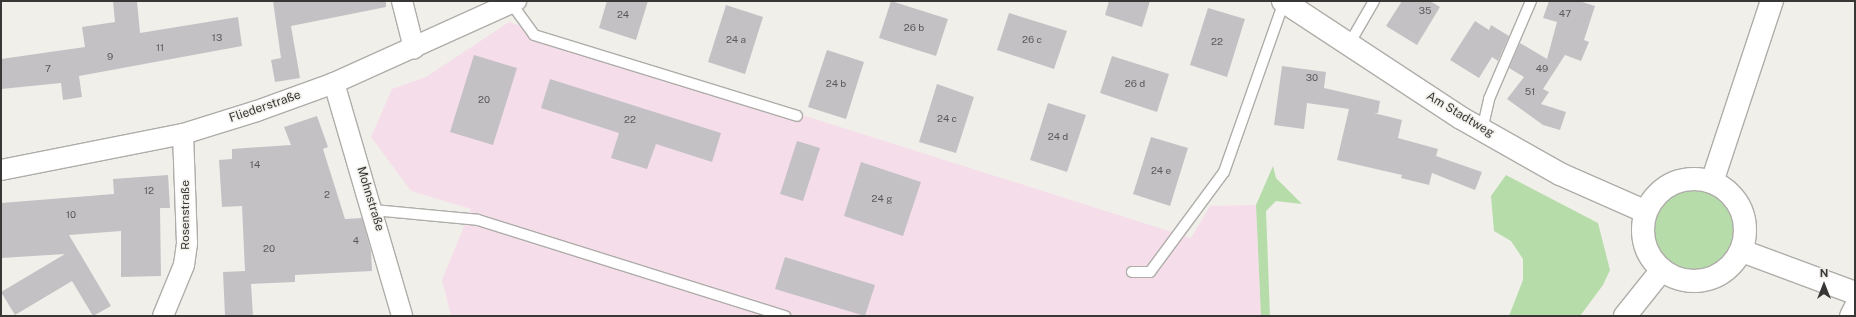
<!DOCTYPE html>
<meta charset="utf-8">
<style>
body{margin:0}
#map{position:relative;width:1856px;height:317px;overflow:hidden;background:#f1efea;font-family:"Public Sans",sans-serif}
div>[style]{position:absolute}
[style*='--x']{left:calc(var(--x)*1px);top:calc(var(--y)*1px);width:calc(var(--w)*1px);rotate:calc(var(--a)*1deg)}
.industrial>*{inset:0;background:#f5deea}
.green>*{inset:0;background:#b6dcaa}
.round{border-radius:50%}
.building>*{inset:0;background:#c4c1c5}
.roads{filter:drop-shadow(1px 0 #afada9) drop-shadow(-1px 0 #afada9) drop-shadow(0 1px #afada9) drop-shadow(0 -1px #afada9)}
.service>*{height:10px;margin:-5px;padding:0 5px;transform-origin:5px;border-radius:5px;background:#fff}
.minor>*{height:20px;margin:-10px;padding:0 10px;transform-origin:10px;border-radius:10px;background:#fff}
.tertiary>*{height:22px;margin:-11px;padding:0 11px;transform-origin:11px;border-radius:11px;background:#fff}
.secondary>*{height:22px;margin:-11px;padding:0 11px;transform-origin:11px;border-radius:11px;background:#fff}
.secondary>.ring{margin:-11px;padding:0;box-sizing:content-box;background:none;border:22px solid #fff;border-radius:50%}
span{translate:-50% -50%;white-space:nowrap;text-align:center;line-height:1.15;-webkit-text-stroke:3px #f1efea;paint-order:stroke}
.number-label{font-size:10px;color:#5b5a59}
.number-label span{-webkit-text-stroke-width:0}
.street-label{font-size:12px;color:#383735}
.frame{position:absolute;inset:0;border:2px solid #383735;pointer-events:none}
.north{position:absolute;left:1804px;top:265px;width:40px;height:40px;-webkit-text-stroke:3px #f1efea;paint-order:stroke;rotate:0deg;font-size:11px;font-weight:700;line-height:16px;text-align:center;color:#383735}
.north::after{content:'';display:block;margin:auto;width:14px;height:18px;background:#383735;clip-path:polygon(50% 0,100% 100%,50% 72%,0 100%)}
</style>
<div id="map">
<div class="industrial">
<i style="clip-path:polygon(509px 22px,1191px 238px,1210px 206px,1256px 205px,1261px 316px,451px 316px,442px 280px,471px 209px,411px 191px,371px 137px,392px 89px,426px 77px)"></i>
</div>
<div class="green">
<i style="clip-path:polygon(1273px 166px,1276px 178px,1302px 204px,1276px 201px,1266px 211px,1270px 316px,1261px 316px,1256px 205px)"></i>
<i style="clip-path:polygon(1506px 175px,1598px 223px,1610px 270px,1603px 285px,1580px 316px,1509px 316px,1523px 280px,1523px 259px,1511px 241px,1494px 231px,1491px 196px)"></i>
<i class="round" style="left:1653px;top:191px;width:82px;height:82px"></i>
</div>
<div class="building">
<i style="clip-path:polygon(113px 1px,137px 1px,140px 33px,238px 17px,242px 46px,79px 76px,82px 97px,63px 100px,61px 83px,1px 89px,1px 59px,85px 47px,82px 27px,115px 22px)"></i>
<i style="clip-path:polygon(273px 1px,386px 1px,386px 7px,291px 26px,300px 78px,275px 82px,271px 60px,281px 58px)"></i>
<i style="clip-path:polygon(607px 1px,648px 1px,636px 40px,599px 28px)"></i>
<i style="clip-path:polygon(891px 1px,948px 19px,936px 56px,879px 38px)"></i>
<i style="clip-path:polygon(1109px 1px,1150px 1px,1142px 27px,1105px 15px)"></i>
<i style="clip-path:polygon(1402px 1px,1430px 1px,1440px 7px,1417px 45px,1386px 26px)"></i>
<i style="clip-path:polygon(1549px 1px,1579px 1px,1595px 6px,1584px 40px,1589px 42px,1581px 61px,1565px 55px,1543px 89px,1549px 92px,1541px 104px,1566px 112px,1560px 130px,1543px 125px,1507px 99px,1524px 77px,1509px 68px,1520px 43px,1547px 59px,1557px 22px,1543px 18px)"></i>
<i style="clip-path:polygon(726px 5px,763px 17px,745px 74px,708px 62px)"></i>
<i style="clip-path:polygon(1208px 8px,1245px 19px,1227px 77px,1190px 65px)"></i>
<i style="clip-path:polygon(1009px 13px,1067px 31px,1054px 69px,997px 50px)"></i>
<i style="clip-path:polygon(1475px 21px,1489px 30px,1491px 25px,1509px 36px,1498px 61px,1492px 57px,1479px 78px,1450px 60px)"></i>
<i style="clip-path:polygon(827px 50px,864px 62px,846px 119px,808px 107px)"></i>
<i style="clip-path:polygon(474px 55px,517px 68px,493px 145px,450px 132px)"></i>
<i style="clip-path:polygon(1112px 56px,1169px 74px,1157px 112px,1100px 93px)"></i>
<i style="clip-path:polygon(1282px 66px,1326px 72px,1324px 88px,1380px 101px,1378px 113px,1374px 113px,1402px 120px,1398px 138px,1438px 149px,1436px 156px,1482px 172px,1475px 190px,1432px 173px,1429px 185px,1401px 178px,1402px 175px,1337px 160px,1349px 109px,1307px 103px,1304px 129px,1274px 125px)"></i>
<i style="clip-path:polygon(550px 79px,721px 133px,712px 162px,656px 144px,647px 169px,611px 158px,619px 133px,541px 108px)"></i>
<i style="clip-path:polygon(937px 84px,974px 97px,956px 153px,919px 142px)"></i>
<i style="clip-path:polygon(1048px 103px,1086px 115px,1067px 172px,1030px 160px)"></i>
<i style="clip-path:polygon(317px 116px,328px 147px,323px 149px,345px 219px,362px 218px,371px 251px,372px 271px,295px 275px,295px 282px,251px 284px,253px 316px,225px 316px,223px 272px,245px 271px,242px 206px,222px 207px,219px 160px,232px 159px,232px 149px,291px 145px,284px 127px)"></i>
<i style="clip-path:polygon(1151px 137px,1188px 148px,1170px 206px,1133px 194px)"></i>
<i style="clip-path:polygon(797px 141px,820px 148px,803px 201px,780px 194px)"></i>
<i style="clip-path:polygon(861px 162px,921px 182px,903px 236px,844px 216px)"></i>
<i style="clip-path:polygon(168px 175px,170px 208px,160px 208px,161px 276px,121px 277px,121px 231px,69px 235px,111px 306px,93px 316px,72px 281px,15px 315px,1px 292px,65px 254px,1px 258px,1px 203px,114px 194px,113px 179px)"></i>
<i style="clip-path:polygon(785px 257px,875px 285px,865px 316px,775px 289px)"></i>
</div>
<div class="roads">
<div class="service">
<i style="--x:511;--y:3;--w:39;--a:54"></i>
<i style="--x:534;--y:35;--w:275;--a:17.1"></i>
<i style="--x:1348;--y:46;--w:52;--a:-60"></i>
<i style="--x:1482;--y:130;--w:32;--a:-77"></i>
<i style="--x:1489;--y:99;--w:107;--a:-66.8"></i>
<i style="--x:373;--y:210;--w:105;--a:5.4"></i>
<i style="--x:478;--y:220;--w:322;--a:17.4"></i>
<i style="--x:1132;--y:272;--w:18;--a:0"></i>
<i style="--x:1150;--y:272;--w:124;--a:-53.5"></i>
<i style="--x:1224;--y:172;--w:180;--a:-70.6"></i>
</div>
<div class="minor">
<i style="--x:402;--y:1;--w:49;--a:75.7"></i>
<i style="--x:334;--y:83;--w:243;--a:73.7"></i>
<i style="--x:1;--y:170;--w:186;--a:-11.2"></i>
<i style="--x:183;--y:134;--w:77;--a:-17.3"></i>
<i style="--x:257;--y:111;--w:82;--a:-20"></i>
<i style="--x:334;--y:83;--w:200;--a:-24.3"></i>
<i style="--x:163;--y:316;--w:55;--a:-67.6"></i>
<i style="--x:184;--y:265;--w:22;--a:-82"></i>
<i style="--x:187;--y:243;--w:109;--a:-92.1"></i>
<i style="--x:1850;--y:316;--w:11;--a:-63"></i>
</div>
<div class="tertiary">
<i style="--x:1283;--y:1;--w:213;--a:33.3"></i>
<i style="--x:1461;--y:118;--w:114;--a:29.5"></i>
<i style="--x:1560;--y:174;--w:94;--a:23.8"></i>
<i style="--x:1742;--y:251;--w:121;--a:20.4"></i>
</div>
<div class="secondary">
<i class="ring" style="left:1643px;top:179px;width:80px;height:80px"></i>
<i style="--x:1712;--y:182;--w:191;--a:-71.7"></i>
<i style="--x:1625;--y:316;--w:58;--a:-51.3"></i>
</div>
</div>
<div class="number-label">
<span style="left:1425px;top:11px">35</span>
<span style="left:1565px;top:14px">47</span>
<span style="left:623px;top:15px">24</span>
<span style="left:914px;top:28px">26 b</span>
<span style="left:217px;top:38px">13</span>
<span style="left:736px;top:40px">24 a</span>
<span style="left:1032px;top:40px">26 c</span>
<span style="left:1217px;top:42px">22</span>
<span style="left:160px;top:48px">11</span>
<span style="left:110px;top:57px">9</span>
<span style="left:48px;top:69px">7</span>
<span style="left:1542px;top:69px">49</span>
<span style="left:1312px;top:78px">30</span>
<span style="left:836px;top:84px">24 b</span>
<span style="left:1135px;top:84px">26 d</span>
<span style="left:1530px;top:92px">51</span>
<span style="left:484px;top:100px">20</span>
<span style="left:947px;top:119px">24 c</span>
<span style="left:630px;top:120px">22</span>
<span style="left:1058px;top:137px">24 d</span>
<span style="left:255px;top:165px">14</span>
<span style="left:1161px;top:171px">24 e</span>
<span style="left:149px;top:191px">12</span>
<span style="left:327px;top:195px">2</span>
<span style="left:882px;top:199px">24 g</span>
<span style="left:71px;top:215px">10</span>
<span style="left:356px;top:241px">4</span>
<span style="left:269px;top:249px">20</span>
</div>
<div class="street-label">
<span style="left:265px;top:107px;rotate:-19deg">Fliederstraße</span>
<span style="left:1460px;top:115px;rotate:31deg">Am Stadtweg</span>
<span style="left:370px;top:199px;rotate:73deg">Mohnstraße</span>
<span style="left:186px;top:215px;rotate:-90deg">Rosenstraße</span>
</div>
<div class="frame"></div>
<div class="north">N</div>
</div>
